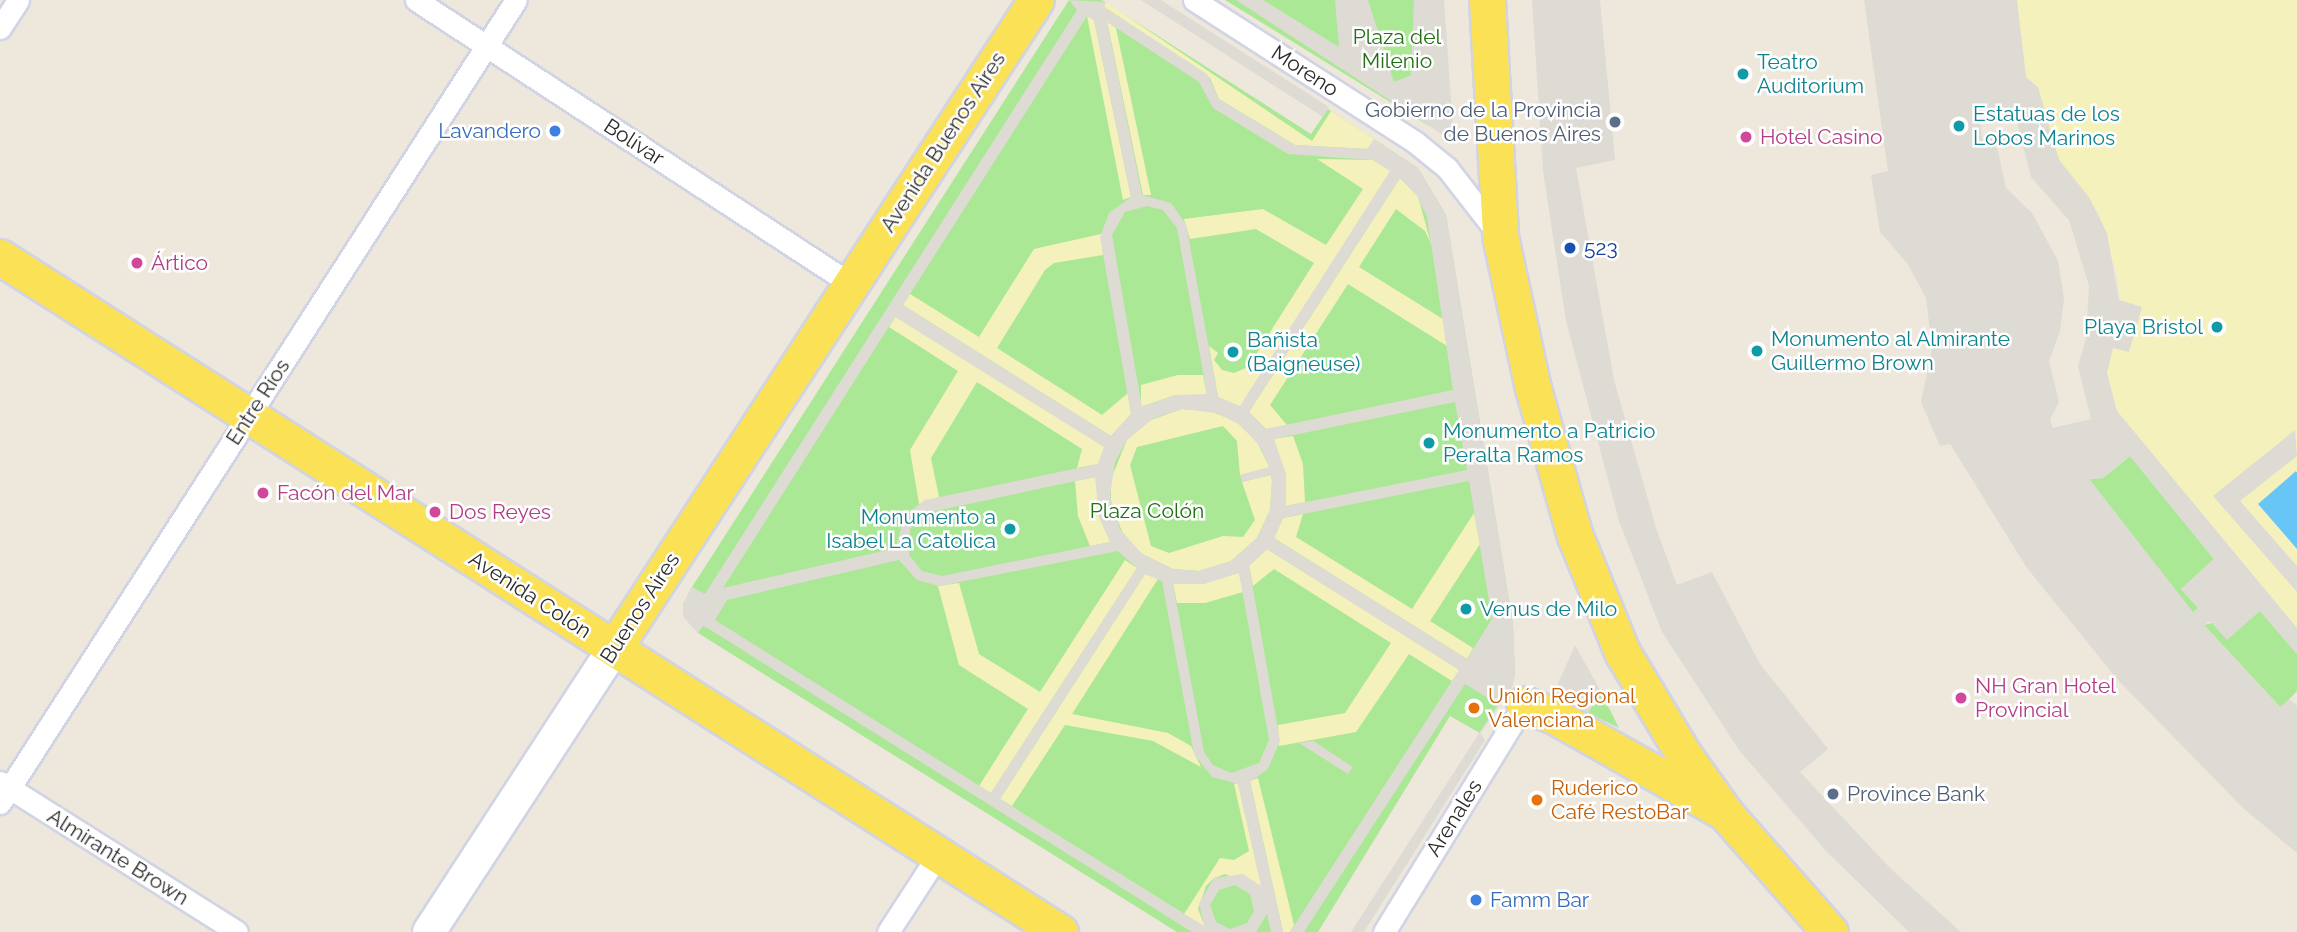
<!DOCTYPE html>
<meta charset="utf-8">
<style>
body{margin:0}
#map{position:relative;width:2297px;height:932px;overflow:hidden;background:#eee8dc;font-family:Raleway,sans-serif}
div>[style]{position:absolute}
[style*='--x']{left:calc(var(--x)*1px);top:calc(var(--y)*1px);width:calc(var(--w)*1px);rotate:calc(var(--a)*1deg)}
.green>*{inset:0;background:#abe895}
.sand>*{inset:0;background:#f5f1bd}
.plaza>*{inset:0;background:#dedad4}
.water>*{inset:0;background:#68c6f7}
.roads{filter:drop-shadow(2px 0 #d1d4e5) drop-shadow(-2px 0 #d1d4e5) drop-shadow(0 2px #d1d4e5) drop-shadow(0 -2px #d1d4e5)}
.street>*{height:21px;margin:-10.5px;padding:0 10.5px;transform-origin:10.5px;border-radius:10.5px;background:#fff}
.secondary>*{height:32px;margin:-16px;padding:0 16px;transform-origin:16px;border-radius:16px;background:#fff}
.primary>*{height:35px;margin:-17.5px;padding:0 17.5px;transform-origin:17.5px;border-radius:17.5px;background:#fae155}
.dots>*{width:19px;height:19px;translate:-50% -50%;box-sizing:border-box;border:4px solid #fff;border-radius:50%}
span{translate:-50% -50%;white-space:nowrap;text-align:center;line-height:1.15;-webkit-text-stroke:5px #fff;paint-order:stroke}
.park-label{font-size:21px;color:#216e15}
.culture-label{font-size:21px;color:#0d838f}
.left{translate:0 -50%;text-align:left}
.right{translate:-100% -50%;text-align:right}
.street-label{font-size:21px;color:#2b2b2b}
.service-label{font-size:21px;color:#4e5e75}
.shop-label{font-size:21px;color:#366cbe}
.hotel-label{font-size:21px;color:#b23c85}
.transit-label{font-size:21px;color:#164399}
.food-label{font-size:21px;color:#c56008}
</style>
<div id="map">
<div class="green">
<i style="clip-path:polygon(1069px 0,1102px 0,1311px 134px,1328px 109px,1418px 168px,1446px 215px,1513px 624px,1515px 674px,1512px 687px,1480px 733px,1450px 716px,1318px 932px,1177px 932px,698px 633px,683px 616px,683px 604px,692px 587px)"></i>
<i style="clip-path:polygon(1225px 0,1444px 0,1429px 126px)"></i>
<i style="clip-path:polygon(2130px 456px,2214px 559px,2181px 589px,2198px 608px,2193px 613px,2089px 479px,2103px 478px)"></i>
<i style="clip-path:polygon(2260px 611px,2297px 654px,2297px 691px,2281px 708px,2204px 625px)"></i>
<i style="clip-path:polygon(1601px 692px,1619px 728px,1588px 713px)"></i>
</div>
<div class="sand">
<i style="clip-path:polygon(2017px 0,2297px 0,2297px 628px,2117px 411px,2107px 373px,2113px 347px,2129px 351px,2117px 276px,2099px 214px,2059px 160px,2026px 77px)"></i>
<i style="clip-path:polygon(1106px 2px,1312px 141px,1331px 111px,1374px 139px,1368px 149px,1295px 145px,1219px 99px,1210px 78px,1103px 6px)"></i>
<i style="clip-path:polygon(1087px 16px,1094px 20px,1131px 197px,1123px 200px)"></i>
<i style="clip-path:polygon(1107px 21px,1116px 28px,1151px 195px,1143px 195px)"></i>
<i style="clip-path:polygon(1317px 159px,1373px 160px,1391px 171px,1240px 407px,1218px 397px,1209px 346px,1218px 353px,1214px 360px,1222px 370px,1234px 373px,1248px 367px,1314px 263px,1256px 229px,1190px 239px,1184px 219px,1263px 209px,1326px 245px,1363px 189px)"></i>
<i style="clip-path:polygon(1400px 178px,1418px 196px,1431px 244px,1425px 231px,1396px 209px,1359px 267px,1443px 319px,1447px 346px,1348px 284px,1270px 405px,1287px 425px,1266px 429px,1249px 412px)"></i>
<i style="clip-path:polygon(1101px 234px,1103px 255px,1054px 263px,1045px 270px,997px 348px,1102px 415px,1128px 393px,1131px 414px,1111px 436px,903px 305px,910px 294px,979px 337px,1034px 249px)"></i>
<i style="clip-path:polygon(896px 316px,1105px 447px,1098px 464px,1077px 468px,1082px 449px,977px 382px,931px 458px,939px 497px,919px 504px,910px 450px,958px 371px,889px 327px)"></i>
<i style="clip-path:polygon(1203px 375px,1207px 395px,1175px 395px,1141px 407px,1141px 385px,1178px 375px)"></i>
<i style="clip-path:polygon(1182px 409px,1210px 411px,1237px 422px,1257px 442px,1270px 468px,1240px 475px,1237px 441px,1223px 426px,1137px 447px,1130px 465px,1151px 546px,1169px 553px,1223px 536px,1243px 537px,1255px 520px,1242px 482px,1271px 475px,1272px 482px,1270px 510px,1257px 538px,1231px 561px,1199px 571px,1173px 569px,1142px 554px,1124px 536px,1111px 504px,1111px 479px,1127px 440px,1148px 421px)"></i>
<i style="clip-path:polygon(1293px 436px,1303px 464px,1305px 502px,1286px 506px,1286px 474px,1273px 439px)"></i>
<i style="clip-path:polygon(1096px 477px,1099px 517px,1111px 542px,1090px 546px,1078px 516px,1075px 481px)"></i>
<i style="clip-path:polygon(1474px 513px,1480px 544px,1430px 621px,1473px 648px,1467px 659px,1274px 538px,1283px 518px,1303px 514px,1296px 537px,1412px 609px)"></i>
<i style="clip-path:polygon(1267px 549px,1460px 670px,1452px 681px,1409px 654px,1356px 732px,1279px 746px,1278px 725px,1345px 713px,1391px 643px,1274px 569px,1253px 586px,1249px 566px)"></i>
<i style="clip-path:polygon(1125px 560px,1137px 568px,991px 793px,979px 786px,1028px 709px,959px 665px,938px 586px,959px 583px,979px 654px,1040px 692px)"></i>
<i style="clip-path:polygon(1239px 573px,1243px 592px,1205px 603px,1177px 603px,1173px 583px)"></i>
<i style="clip-path:polygon(1145px 574px,1158px 579px,1072px 714px,1168px 733px,1191px 746px,1201px 767px,1153px 741px,1065px 725px,1012px 806px,1000px 799px)"></i>
<i style="clip-path:polygon(1258px 778px,1294px 925px,1290px 932px,1283px 932px,1250px 781px)"></i>
<i style="clip-path:polygon(1238px 783px,1262px 889px,1225px 874px,1214px 878px,1206px 886px,1198px 909px,1205px 927px,1184px 914px,1220px 858px,1234px 860px,1249px 851px,1234px 784px)"></i>
</div>
<div class="plaza">
<i style="clip-path:polygon(evenodd,1069px 0,1106px 2px,1104px 7px,1207px 74px,1219px 99px,1295px 145px,1367px 149px,1374px 139px,1418px 168px,1446px 215px,1513px 624px,1515px 674px,1512px 687px,1480px 733px,1485px 740px,1364px 932px,1351px 932px,1498px 704px,1465px 684px,1304px 932px,1290px 932px,1459px 670px,1267px 549px,1249px 566px,1280px 741px,1268px 769px,1250px 782px,1283px 932px,1271px 932px,1267px 914px,1256px 932px,1192px 932px,709px 629px,703px 626px,698px 633px,683px 616px,683px 604px,692px 587px,705px 594px,1077px 10px,1069px 0,1087px 16px,1094px 20px,1131px 197px,1109px 213px,1100px 237px,1131px 414px,1111px 436px,903px 305px,1087px 16px,1069px 0,1107px 22px,1199px 82px,1213px 108px,1288px 154px,1373px 160px,1390px 171px,1240px 406px,1218px 397px,1186px 224px,1171px 203px,1142px 195px,1107px 22px,1069px 0,1400px 178px,1417px 196px,1427px 217px,1453px 390px,1266px 429px,1249px 412px,1400px 178px,1069px 0,1147px 206px,1163px 210px,1177px 228px,1207px 394px,1175px 395px,1142px 407px,1112px 235px,1125px 212px,1147px 206px,1069px 0,895px 317px,1104px 447px,1098px 464px,925px 500px,904px 516px,896px 548px,723px 588px,895px 317px,1069px 0,1455px 402px,1467px 470px,1286px 506px,1286px 474px,1274px 439px,1455px 402px,1069px 0,1182px 409px,1217px 413px,1242px 426px,1261px 448px,1269px 467px,1240px 475px,1242px 482px,1271px 475px,1272px 482px,1270px 510px,1257px 538px,1231px 561px,1199px 571px,1173px 569px,1142px 554px,1120px 529px,1110px 496px,1115px 462px,1127px 440px,1154px 418px,1182px 409px,1069px 0,1095px 477px,1099px 517px,1110px 542px,942px 576px,922px 571px,909px 555px,910px 529px,926px 513px,1095px 477px,1069px 0,1469px 481px,1492px 619px,1467px 659px,1274px 538px,1283px 518px,1469px 481px,1069px 0,1118px 551px,1137px 568px,991px 793px,715px 620px,727px 600px,899px 560px,917px 580px,939px 586px,1118px 551px,1069px 0,1239px 573px,1269px 740px,1259px 763px,1231px 773px,1213px 765px,1204px 752px,1173px 584px,1204px 584px,1239px 573px,1069px 0,1145px 574px,1162px 581px,1194px 754px,1212px 777px,1238px 784px,1261px 886px,1243px 874px,1214px 878px,1199px 903px,1204px 926px,1000px 799px,1145px 574px,1069px 0,1235px 885px,1250px 894px,1254px 911px,1247px 923px,1230px 929px,1216px 922px,1210px 905px,1219px 890px,1235px 885px)"></i>
<i style="clip-path:polygon(1141px 0,1161px 0,1329px 107px,1323px 117px)"></i>
<i style="clip-path:polygon(1236px 0,1263px 0,1339px 47px,1335px 0,1368px 0,1394px 82px,1411px 75px,1414px 0,1444px 0,1454px 142px)"></i>
<i style="clip-path:polygon(1532px 0,1600px 0,1615px 160px,1576px 168px,1614px 380px,1656px 528px,1677px 585px,1712px 572px,1760px 664px,1828px 749px,1800px 772px,1891px 869px,1961px 932px,1909px 932px,1826px 851px,1739px 750px,1662px 632px,1619px 521px,1566px 321px,1543px 171px)"></i>
<i style="clip-path:polygon(evenodd,1864px 0,2017px 0,2026px 77px,2038px 87px,2059px 160px,2089px 197px,2107px 233px,2119px 300px,2142px 307px,2129px 352px,2113px 348px,2107px 373px,2117px 411px,2297px 628px,2297px 654px,2260px 611px,2227px 640px,2210px 621px,2204px 625px,2280px 707px,2289px 699px,2297px 706px,2297px 853px,2243px 808px,2118px 680px,2027px 568px,1950px 444px,1940px 446px,1921px 402px,1932px 348px,1926px 298px,1907px 263px,1880px 232px,1871px 175px,1888px 171px,1864px 0,2016px 118px,2031px 177px,2069px 220px,2089px 286px,2086px 339px,2078px 366px,2091px 419px,2053px 428px,2050px 419px,2059px 402px,2049px 361px,2060px 331px,2064px 299px,2058px 261px,2032px 213px,2006px 188px,1995px 137px,1982px 138px,1980px 122px,2016px 118px,1864px 0,2130px 456px,2214px 559px,2181px 589px,2198px 608px,2193px 612px,2089px 479px,2103px 478px,2130px 456px)"></i>
<i style="clip-path:polygon(2295px 430px,2297px 456px,2240px 501px,2297px 566px,2297px 592px,2213px 496px)"></i>
<i style="clip-path:polygon(1575px 645px,1601px 692px,1588px 713px,1553px 695px)"></i>
<i style="clip-path:polygon(1313px 741px,1353px 767px,1348px 774px,1299px 743px)"></i>
</div>
<div class="water">
<i style="clip-path:polygon(2296px 471px,2297px 473px,2297px 549px,2258px 504px)"></i>
</div>
<div class="roads">
<div class="street">
<i style="--x:416;--y:0;--w:520;--a:33.14"></i>
<i style="--x:1194;--y:0;--w:263;--a:32.7"></i>
<i style="--x:1415;--y:142;--w:41;--a:39.1"></i>
<i style="--x:1447;--y:168;--w:85;--a:52.2"></i>
<i style="--x:0;--y:28;--w:33;--a:-57"></i>
<i style="--x:0;--y:782;--w:280;--a:32.3"></i>
<i style="--x:0;--y:803;--w:954;--a:-57.28"></i>
<i style="--x:888;--y:932;--w:92;--a:-57"></i>
<i style="--x:1384;--y:932;--w:268;--a:-58.4"></i>
</div>
<div class="secondary">
<i style="--x:429;--y:932;--w:339;--a:-56.9"></i>
</div>
<div class="primary">
<i style="--x:1487;--y:0;--w:236;--a:86.8"></i>
<i style="--x:1500;--y:236;--w:156;--a:77.8"></i>
<i style="--x:1533;--y:388;--w:154;--a:74.2"></i>
<i style="--x:1575;--y:536;--w:125;--a:67.9"></i>
<i style="--x:1622;--y:652;--w:120;--a:59"></i>
<i style="--x:1684;--y:755;--w:72;--a:54.6"></i>
<i style="--x:1726;--y:814;--w:157;--a:48.6"></i>
<i style="--x:0;--y:257;--w:1257;--a:32.49"></i>
<i style="--x:614;--y:648;--w:773;--a:-56.93"></i>
<i style="--x:1524;--y:704;--w:35;--a:22"></i>
<i style="--x:1556;--y:717;--w:185;--a:29.5"></i>
</div>
</div>
<div class="dots">
<i style="left:1743px;top:74px;background:#0f9aa8"></i>
<i style="left:1615px;top:122px;background:#5c6f8a"></i>
<i style="left:1959px;top:126px;background:#0f9aa8"></i>
<i style="left:555px;top:131px;background:#3f7fe0"></i>
<i style="left:1746px;top:137px;background:#d1479c"></i>
<i style="left:1570px;top:248px;background:#1a4fb4"></i>
<i style="left:137px;top:263px;background:#d1479c"></i>
<i style="left:2217px;top:327px;background:#0f9aa8"></i>
<i style="left:1757px;top:351px;background:#0f9aa8"></i>
<i style="left:1233px;top:352px;background:#0f9aa8"></i>
<i style="left:1429px;top:443px;background:#0f9aa8"></i>
<i style="left:263px;top:493px;background:#d1479c"></i>
<i style="left:435px;top:512px;background:#d1479c"></i>
<i style="left:1010px;top:529px;background:#0f9aa8"></i>
<i style="left:1466px;top:609px;background:#0f9aa8"></i>
<i style="left:1961px;top:698px;background:#d1479c"></i>
<i style="left:1474px;top:708px;background:#e8710a"></i>
<i style="left:1833px;top:794px;background:#5c6f8a"></i>
<i style="left:1537px;top:800px;background:#e8710a"></i>
<i style="left:1476px;top:900px;background:#3f7fe0"></i>
</div>
<div class="park-label">
<span style="left:1397px;top:49px">Plaza del<br>Milenio</span>
<span style="left:1147px;top:511px">Plaza Colón</span>
</div>
<div class="culture-label">
<span class="left" style="left:1757px;top:74px">Teatro<br>Auditorium</span>
<span class="left" style="left:1973px;top:126px">Estatuas de los<br>Lobos Marinos</span>
<span class="right" style="left:2203px;top:327px">Playa Bristol</span>
<span class="left" style="left:1771px;top:351px">Monumento al Almirante<br>Guillermo Brown</span>
<span class="left" style="left:1247px;top:352px">Bañista<br>(Baigneuse)</span>
<span class="left" style="left:1443px;top:443px">Monumento a Patricio<br>Peralta Ramos</span>
<span class="right" style="left:996px;top:529px">Monumento a<br>Isabel La Catolica</span>
<span class="left" style="left:1480px;top:609px">Venus de Milo</span>
</div>
<div class="street-label">
<span style="left:1305px;top:71px;rotate:33deg">Moreno</span>
<span style="left:634px;top:142px;rotate:33deg">Bolívar</span>
<span style="left:943px;top:142px;rotate:-57deg">Avenida Buenos Aires</span>
<span style="left:258px;top:402px;rotate:-57deg">Entre Ríos</span>
<span style="left:530px;top:595px;rotate:33deg">Avenida Colón</span>
<span style="left:640px;top:608px;rotate:-57deg">Buenos Aires</span>
<span style="left:1454px;top:818px;rotate:-58deg">Arenales</span>
<span style="left:118px;top:857px;rotate:32deg">Almirante Brown</span>
</div>
<div class="service-label">
<span class="right" style="left:1601px;top:122px">Gobierno de la Provincia<br>de Buenos Aires</span>
<span class="left" style="left:1847px;top:794px">Province Bank</span>
</div>
<div class="shop-label">
<span class="right" style="left:541px;top:131px">Lavandero</span>
<span class="left" style="left:1490px;top:900px">Famm Bar</span>
</div>
<div class="hotel-label">
<span class="left" style="left:1760px;top:137px">Hotel Casino</span>
<span class="left" style="left:151px;top:263px">Ártico</span>
<span class="left" style="left:277px;top:493px">Facón del Mar</span>
<span class="left" style="left:449px;top:512px">Dos Reyes</span>
<span class="left" style="left:1975px;top:698px">NH Gran Hotel<br>Provincial</span>
</div>
<div class="transit-label">
<span class="left" style="left:1584px;top:248px">523</span>
</div>
<div class="food-label">
<span class="left" style="left:1488px;top:708px">Unión Regional<br>Valenciana</span>
<span class="left" style="left:1551px;top:800px">Ruderico<br>Café RestoBar</span>
</div>
</div>
